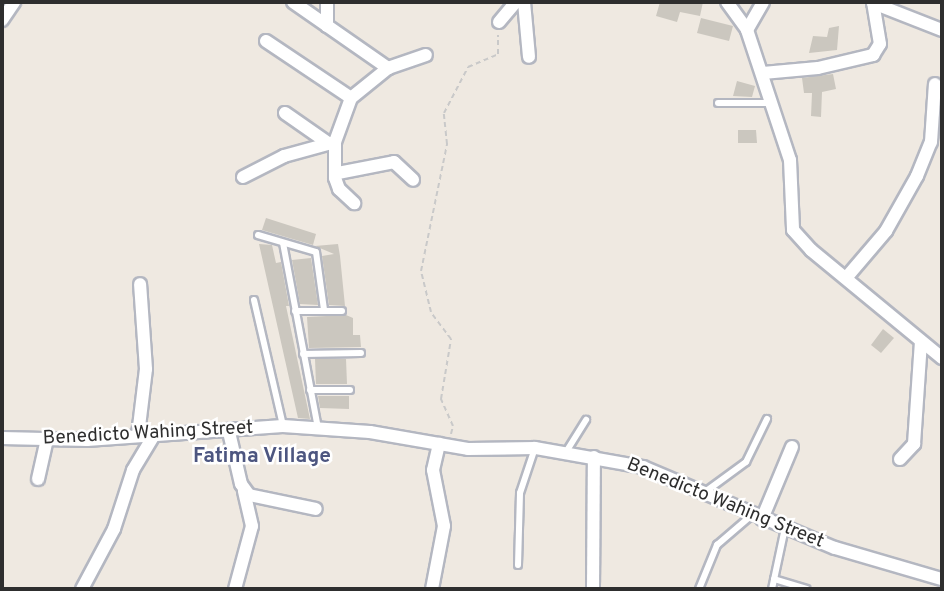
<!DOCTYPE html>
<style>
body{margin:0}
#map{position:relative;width:944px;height:591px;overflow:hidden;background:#efe9e1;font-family:Overpass,sans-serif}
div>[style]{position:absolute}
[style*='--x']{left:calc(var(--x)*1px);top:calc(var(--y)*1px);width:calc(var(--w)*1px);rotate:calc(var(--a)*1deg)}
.building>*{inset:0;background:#cbc7bf}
.path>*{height:2px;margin-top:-1px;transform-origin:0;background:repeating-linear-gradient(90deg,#c9c9c9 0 5px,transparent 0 8.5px)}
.roads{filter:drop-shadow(2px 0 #b4b7c1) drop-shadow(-2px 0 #b4b7c1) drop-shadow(0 2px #b4b7c1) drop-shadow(0 -2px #b4b7c1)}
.service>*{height:6px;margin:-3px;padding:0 3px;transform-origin:3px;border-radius:3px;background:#fff}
.minor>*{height:12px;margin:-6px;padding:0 6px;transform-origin:6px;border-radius:6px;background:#fff}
span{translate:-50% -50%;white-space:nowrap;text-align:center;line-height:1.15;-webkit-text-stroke:5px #fff;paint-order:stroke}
.street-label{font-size:19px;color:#2e2e2e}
.neighbourhood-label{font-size:21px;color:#4d5680;font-weight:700}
.frame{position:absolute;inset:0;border:4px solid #2e2e2e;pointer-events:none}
</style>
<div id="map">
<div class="building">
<i style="clip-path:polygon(660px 2px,703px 2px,700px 16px,680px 12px,677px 22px,656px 16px)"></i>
<i style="clip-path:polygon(701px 18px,733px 26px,729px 41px,697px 33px)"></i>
<i style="clip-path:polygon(839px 26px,837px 50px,809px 53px,813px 36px,827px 37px,829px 28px)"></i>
<i style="clip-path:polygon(833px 74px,836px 89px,822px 92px,821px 117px,811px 116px,812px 93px,804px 93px,802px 78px)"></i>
<i style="clip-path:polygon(737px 81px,755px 86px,752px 97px,733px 96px)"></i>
<i style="clip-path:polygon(738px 130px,756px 130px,757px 143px,738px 143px)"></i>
<i style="clip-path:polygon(266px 218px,316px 234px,313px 245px,262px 230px)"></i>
<i style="clip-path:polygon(259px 244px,272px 245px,276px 263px,281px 262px,289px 306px,286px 306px,310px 419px,298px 418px)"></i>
<i style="clip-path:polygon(338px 244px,340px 256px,345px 306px,329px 305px,322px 256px,334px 254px,315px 246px)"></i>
<i style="clip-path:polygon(311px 258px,318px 305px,300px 304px,292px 260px)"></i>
<i style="clip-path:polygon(346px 315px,353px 318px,353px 335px,360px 335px,361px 347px,309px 348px,307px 317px)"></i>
<i style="clip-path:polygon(883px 329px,894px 338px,881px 353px,871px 345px)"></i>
<i style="clip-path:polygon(315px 359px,346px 359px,347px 384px,316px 384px)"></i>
<i style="clip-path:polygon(318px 396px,349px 396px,349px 409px,320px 408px)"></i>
</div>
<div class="path">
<i style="--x:451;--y:434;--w:8;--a:-76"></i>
<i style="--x:453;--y:426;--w:30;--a:-114"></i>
<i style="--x:441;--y:399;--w:61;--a:-80.5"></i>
<i style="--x:451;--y:339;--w:34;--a:-127"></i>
<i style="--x:431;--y:312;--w:42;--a:-103.7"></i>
<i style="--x:421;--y:271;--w:130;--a:-78.4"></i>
<i style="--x:447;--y:144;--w:31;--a:-96"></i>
<i style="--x:444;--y:113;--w:52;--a:-62.4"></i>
<i style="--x:468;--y:67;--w:33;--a:-23"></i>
<i style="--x:498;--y:54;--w:19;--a:-90"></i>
</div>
<div class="roads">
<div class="service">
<i style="--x:718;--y:103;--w:54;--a:0"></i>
<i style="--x:258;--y:235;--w:60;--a:16.3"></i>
<i style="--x:316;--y:252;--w:59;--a:82.1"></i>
<i style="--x:283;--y:243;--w:188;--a:79.3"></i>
<i style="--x:254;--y:300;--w:129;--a:77"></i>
<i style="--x:295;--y:311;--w:47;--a:0"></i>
<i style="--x:303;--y:354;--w:58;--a:-1"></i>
<i style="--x:310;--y:390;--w:40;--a:0"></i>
<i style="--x:566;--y:452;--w:38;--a:-58"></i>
<i style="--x:705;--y:492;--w:51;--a:-36.2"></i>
<i style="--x:746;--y:462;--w:48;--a:-64"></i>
<i style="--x:518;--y:565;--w:72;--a:-88.4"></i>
<i style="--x:520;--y:493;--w:47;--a:-71.6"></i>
<i style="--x:774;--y:579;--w:34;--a:17"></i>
<i style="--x:699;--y:589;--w:48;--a:-67.8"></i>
<i style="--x:717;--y:545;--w:46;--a:-40.6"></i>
<i style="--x:772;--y:589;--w:62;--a:-78"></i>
</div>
<div class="minor">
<i style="--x:293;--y:2;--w:116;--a:34.8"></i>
<i style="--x:327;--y:2;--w:24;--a:90"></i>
<i style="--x:524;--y:2;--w:55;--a:84.8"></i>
<i style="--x:727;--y:2;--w:34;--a:54"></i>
<i style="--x:747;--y:30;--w:137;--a:71.7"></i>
<i style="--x:790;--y:160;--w:70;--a:87.5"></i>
<i style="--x:793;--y:230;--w:27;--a:48"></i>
<i style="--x:811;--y:250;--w:170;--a:39.5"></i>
<i style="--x:873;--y:3;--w:74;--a:21.4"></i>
<i style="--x:2;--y:20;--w:22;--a:-56"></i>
<i style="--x:499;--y:22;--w:26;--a:-50"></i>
<i style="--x:747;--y:30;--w:32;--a:-60"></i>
<i style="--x:266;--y:41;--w:102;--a:33.8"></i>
<i style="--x:351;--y:98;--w:48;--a:-39"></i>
<i style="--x:388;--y:68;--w:40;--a:-18.9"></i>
<i style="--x:763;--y:73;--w:55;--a:-5.2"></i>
<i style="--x:818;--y:68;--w:57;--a:-13.3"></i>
<i style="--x:873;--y:55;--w:13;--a:-58"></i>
<i style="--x:880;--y:44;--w:43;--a:-99.5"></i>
<i style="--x:351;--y:98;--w:47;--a:110"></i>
<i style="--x:335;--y:142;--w:36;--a:90"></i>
<i style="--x:335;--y:178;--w:12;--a:70"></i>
<i style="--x:339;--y:189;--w:21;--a:43"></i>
<i style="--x:285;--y:113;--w:52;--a:34.9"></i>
<i style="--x:338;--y:173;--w:57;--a:-11.1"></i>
<i style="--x:394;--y:162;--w:26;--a:43"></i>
<i style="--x:243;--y:177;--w:46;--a:-27.1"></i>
<i style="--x:284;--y:156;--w:53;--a:-15.4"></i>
<i style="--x:846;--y:278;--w:62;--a:-49.6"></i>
<i style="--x:886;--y:231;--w:63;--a:-60.6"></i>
<i style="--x:917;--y:176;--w:37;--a:-68"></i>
<i style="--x:931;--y:142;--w:58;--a:-86.1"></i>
<i style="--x:229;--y:432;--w:53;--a:77"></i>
<i style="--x:241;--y:484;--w:14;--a:54"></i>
<i style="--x:249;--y:495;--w:68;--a:11.8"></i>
<i style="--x:138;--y:435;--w:66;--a:-83.1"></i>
<i style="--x:146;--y:369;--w:85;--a:-94"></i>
<i style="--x:2;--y:438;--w:85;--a:1.3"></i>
<i style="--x:87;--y:440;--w:196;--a:-4.1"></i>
<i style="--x:283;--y:426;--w:87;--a:3.9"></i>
<i style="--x:370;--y:432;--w:99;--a:9.8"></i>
<i style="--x:468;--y:449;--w:67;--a:-0.9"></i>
<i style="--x:535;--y:448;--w:110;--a:10"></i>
<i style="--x:643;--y:467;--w:208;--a:22.9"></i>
<i style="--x:835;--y:548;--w:111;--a:16.2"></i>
<i style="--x:900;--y:459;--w:21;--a:-47"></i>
<i style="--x:914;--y:444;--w:103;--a:-86.1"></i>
<i style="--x:38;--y:479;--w:41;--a:-77.3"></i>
<i style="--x:762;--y:519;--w:78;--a:-67.4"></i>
<i style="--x:82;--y:589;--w:68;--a:-61.9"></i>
<i style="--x:114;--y:529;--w:62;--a:-72.1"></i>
<i style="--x:133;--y:470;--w:41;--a:-59"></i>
<i style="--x:235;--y:589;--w:65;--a:-74.9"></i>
<i style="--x:252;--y:526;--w:36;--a:-103"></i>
<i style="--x:432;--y:589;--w:64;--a:-79.2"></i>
<i style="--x:444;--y:526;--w:57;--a:-101.1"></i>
<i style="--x:433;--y:470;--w:27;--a:-77"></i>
<i style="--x:593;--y:589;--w:132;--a:-89.6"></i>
</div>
</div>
<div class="street-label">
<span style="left:148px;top:434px;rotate:-3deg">Benedicto Wahing Street</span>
<span style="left:725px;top:504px;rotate:22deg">Benedicto Wahing Street</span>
</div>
<div class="neighbourhood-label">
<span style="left:262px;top:457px">Fatima Village</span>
</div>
<div class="frame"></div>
</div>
